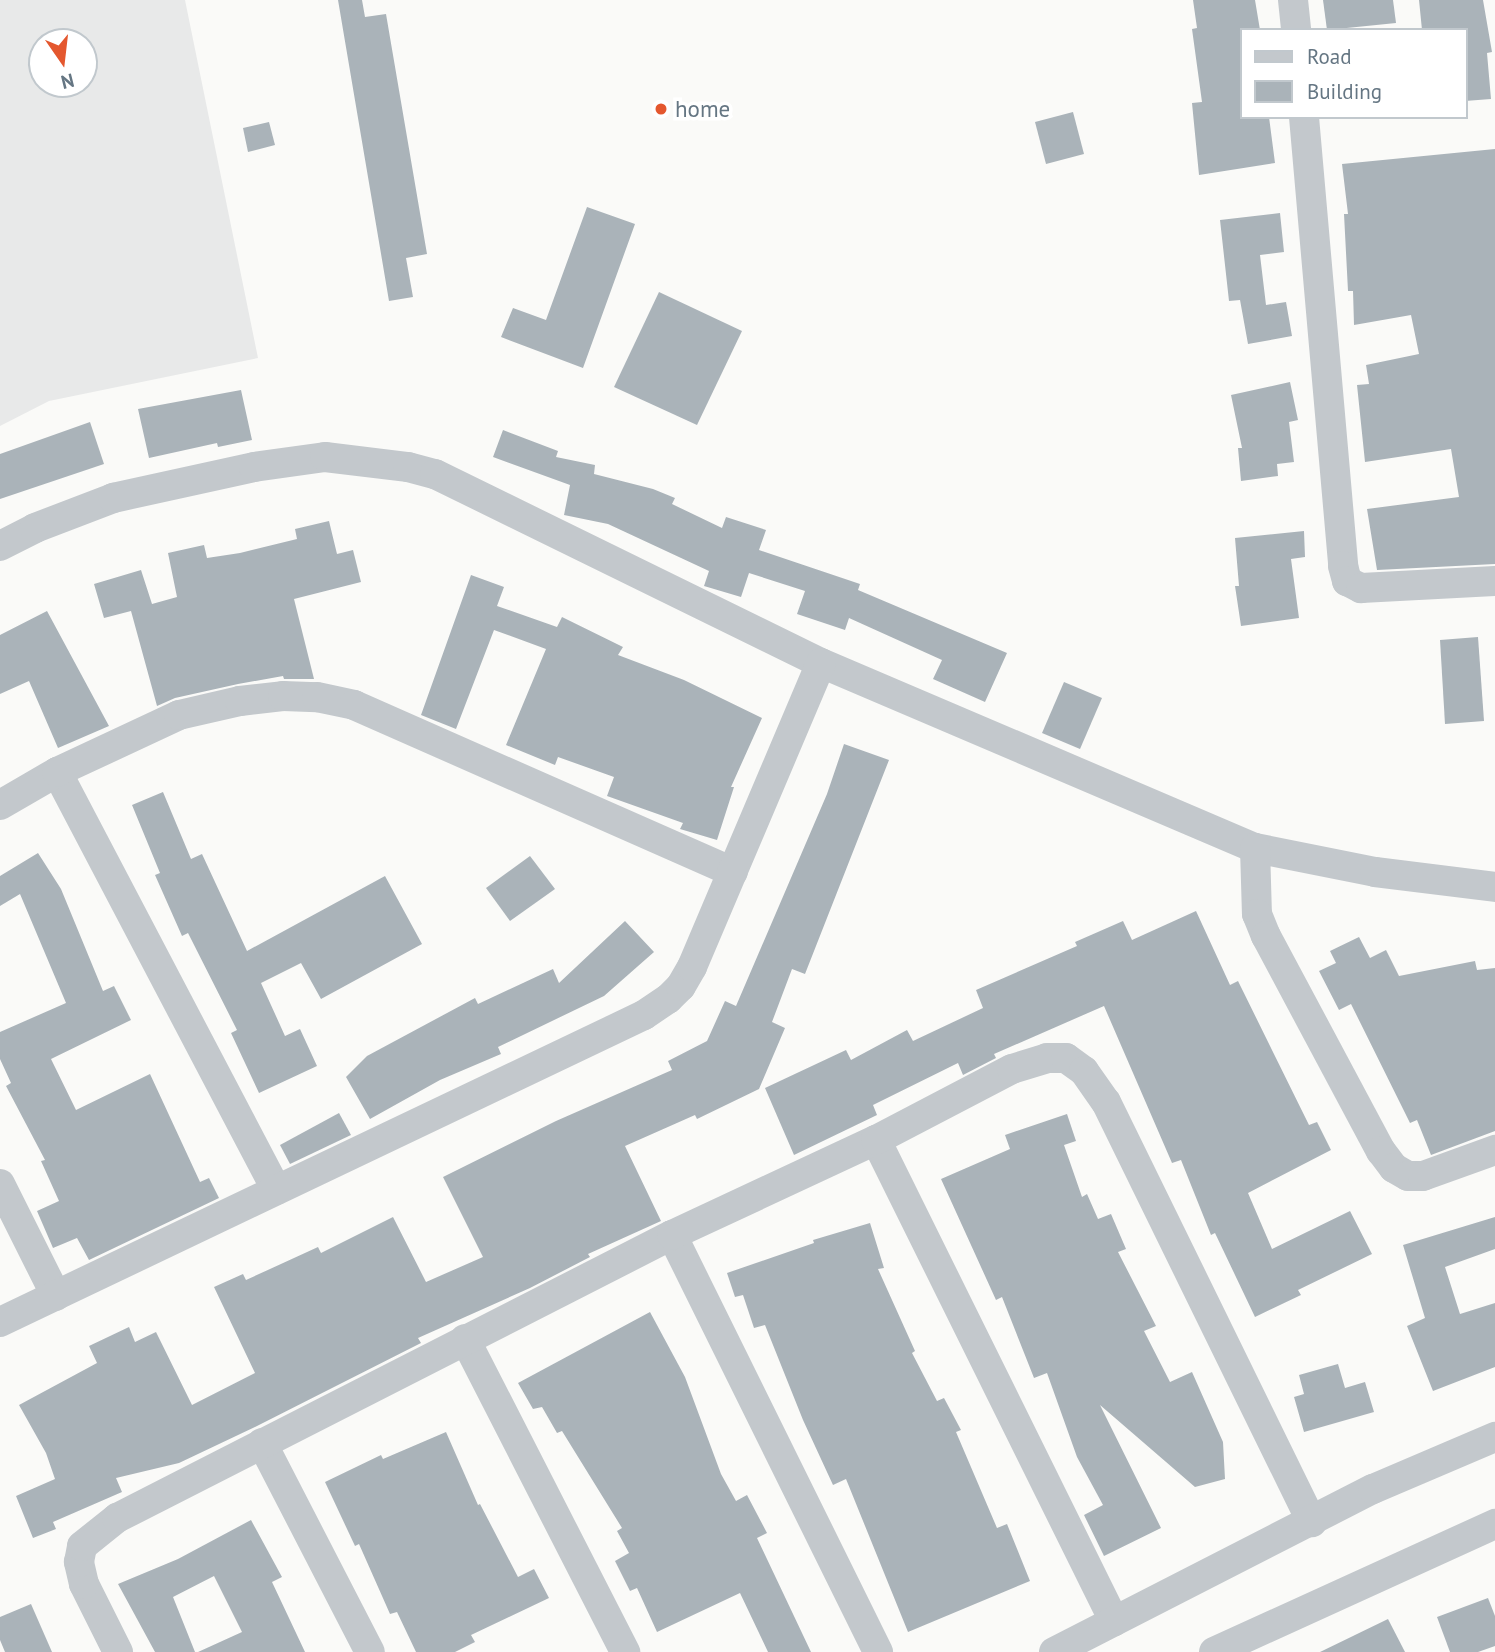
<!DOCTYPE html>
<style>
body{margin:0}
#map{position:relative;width:1495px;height:1652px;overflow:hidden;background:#fafaf8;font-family:"PT Sans",sans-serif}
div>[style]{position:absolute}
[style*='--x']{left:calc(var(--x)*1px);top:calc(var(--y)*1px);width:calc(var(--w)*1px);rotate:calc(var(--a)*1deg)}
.built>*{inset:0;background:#e8e9e9}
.building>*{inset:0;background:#aab3b9}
.minor>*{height:30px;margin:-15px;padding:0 15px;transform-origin:15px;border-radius:15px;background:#c3c8cc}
.dots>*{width:19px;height:19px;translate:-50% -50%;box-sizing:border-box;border:4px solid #fff;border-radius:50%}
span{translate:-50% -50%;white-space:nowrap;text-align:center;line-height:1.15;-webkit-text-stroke:7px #fff;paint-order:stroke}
.poi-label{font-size:23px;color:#657683}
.left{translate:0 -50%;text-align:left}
.legend{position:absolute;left:1240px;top:28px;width:228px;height:91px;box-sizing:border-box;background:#fff;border:2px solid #c1c8cd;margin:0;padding:9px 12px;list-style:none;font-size:21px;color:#657683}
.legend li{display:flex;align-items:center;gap:14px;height:35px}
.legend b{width:35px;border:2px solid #c1c8cd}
.north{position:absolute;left:28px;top:28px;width:70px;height:70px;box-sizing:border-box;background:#fff;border:2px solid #c1c8cd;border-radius:50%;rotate:166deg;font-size:19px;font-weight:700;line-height:28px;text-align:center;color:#657683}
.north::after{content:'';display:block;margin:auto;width:24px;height:32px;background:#e4572e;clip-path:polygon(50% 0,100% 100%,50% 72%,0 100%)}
</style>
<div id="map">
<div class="built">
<i style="clip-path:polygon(evenodd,0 0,185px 0,258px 358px,49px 401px,0 426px,0 0,42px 42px,84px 42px,84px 84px,42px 84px,42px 42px)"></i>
</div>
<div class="building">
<i style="clip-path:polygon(338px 0,362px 0,365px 17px,386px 14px,427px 254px,406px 258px,413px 297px,389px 301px)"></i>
<i style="clip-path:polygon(1193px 0,1255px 0,1260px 30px,1241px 30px,1241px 117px,1269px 117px,1275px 163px,1199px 175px,1192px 103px,1202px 102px,1192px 29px,1197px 28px)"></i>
<i style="clip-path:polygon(1323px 0,1393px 0,1396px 23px,1327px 30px)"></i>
<i style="clip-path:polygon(1419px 0,1483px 0,1492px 52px,1487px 53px,1491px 99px,1465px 101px,1465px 30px,1422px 30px)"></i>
<i style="clip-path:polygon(1073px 112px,1084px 154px,1046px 164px,1035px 122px)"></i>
<i style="clip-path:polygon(269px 122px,275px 145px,248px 152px,243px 128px)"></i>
<i style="clip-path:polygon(1495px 149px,1495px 564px,1377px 570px,1367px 509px,1459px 497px,1451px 449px,1365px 462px,1357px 385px,1369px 384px,1366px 365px,1419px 354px,1411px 315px,1354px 325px,1353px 291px,1348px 291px,1344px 214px,1348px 214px,1342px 164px)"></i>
<i style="clip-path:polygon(587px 207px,635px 224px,583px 368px,501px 337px,513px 308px,546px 320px)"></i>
<i style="clip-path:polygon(1280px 213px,1284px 252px,1260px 255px,1266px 305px,1286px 302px,1292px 336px,1248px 344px,1240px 300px,1229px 301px,1220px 220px)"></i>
<i style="clip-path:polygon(659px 292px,742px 331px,697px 425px,614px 387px)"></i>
<i style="clip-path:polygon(1290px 382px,1298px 420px,1289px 422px,1294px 462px,1277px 464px,1278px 476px,1241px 481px,1238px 448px,1242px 448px,1231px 395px)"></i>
<i style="clip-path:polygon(241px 390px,252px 440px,218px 447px,217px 443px,149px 458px,138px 409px)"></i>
<i style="clip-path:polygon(90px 422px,104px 464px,0 499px,0 454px)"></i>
<i style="clip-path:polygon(503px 430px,558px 451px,556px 457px,595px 465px,594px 474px,653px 489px,675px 498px,672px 504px,722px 528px,726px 517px,766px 530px,759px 550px,860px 584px,858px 590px,1007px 653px,985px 702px,933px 679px,942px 660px,849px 618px,845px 630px,797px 614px,805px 591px,749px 573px,741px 597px,704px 586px,709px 571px,608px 524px,564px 515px,570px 485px,493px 457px)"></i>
<i style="clip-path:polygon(329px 521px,337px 554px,353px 550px,361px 582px,294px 599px,314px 679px,284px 679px,283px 676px,238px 684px,175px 698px,157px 706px,131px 611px,104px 618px,94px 584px,141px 570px,152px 604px,177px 597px,168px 553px,204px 545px,207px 558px,240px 553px,297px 539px,295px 529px)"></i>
<i style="clip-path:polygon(1304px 531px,1305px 557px,1291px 559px,1299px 618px,1241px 626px,1235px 586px,1239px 586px,1235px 538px)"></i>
<i style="clip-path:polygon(471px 575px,504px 587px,497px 606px,557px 627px,562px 617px,623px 647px,618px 655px,684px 680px,762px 718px,731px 787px,734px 787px,717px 840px,680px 829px,683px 823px,607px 796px,614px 777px,558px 757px,555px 765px,506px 745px,546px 649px,494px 630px,456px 729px,421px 715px)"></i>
<i style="clip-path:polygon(47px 611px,109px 726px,58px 748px,29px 681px,0 694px,0 635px)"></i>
<i style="clip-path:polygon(1478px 637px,1484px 721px,1445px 724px,1440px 640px)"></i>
<i style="clip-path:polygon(1064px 682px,1102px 698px,1080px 749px,1042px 733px)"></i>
<i style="clip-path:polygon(844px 744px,889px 760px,805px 974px,792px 969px,772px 1022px,785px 1028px,759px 1089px,697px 1119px,695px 1115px,625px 1146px,661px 1221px,588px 1254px,590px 1257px,530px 1288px,418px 1338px,421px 1343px,257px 1426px,179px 1463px,116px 1478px,122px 1492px,53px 1522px,56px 1529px,33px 1538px,16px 1496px,55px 1479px,46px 1453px,19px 1405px,97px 1363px,89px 1346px,129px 1327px,135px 1342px,156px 1332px,192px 1405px,255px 1373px,214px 1287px,243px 1274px,246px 1280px,318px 1247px,321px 1253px,393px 1217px,426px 1282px,483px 1257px,443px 1177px,556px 1121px,672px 1070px,668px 1061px,707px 1041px,725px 1001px,736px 1006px,827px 794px)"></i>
<i style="clip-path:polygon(163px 792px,191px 859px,202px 854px,247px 951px,385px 876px,422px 944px,321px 999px,301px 963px,261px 983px,285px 1036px,300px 1029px,317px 1066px,259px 1093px,231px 1033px,237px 1030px,188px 933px,182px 936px,155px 875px,160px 873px,132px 805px)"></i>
<i style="clip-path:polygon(38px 853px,61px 889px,103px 991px,114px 986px,131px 1020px,51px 1059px,76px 1110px,150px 1074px,200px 1182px,209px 1178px,219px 1198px,89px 1260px,77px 1238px,53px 1248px,37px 1211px,59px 1201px,41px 1161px,45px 1160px,6px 1086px,11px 1083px,0 1059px,0 1032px,66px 1003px,20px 894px,0 906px,0 876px)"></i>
<i style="clip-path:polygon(530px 856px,555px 889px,510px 921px,486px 888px)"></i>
<i style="clip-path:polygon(1196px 911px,1230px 985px,1238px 981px,1309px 1125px,1317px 1122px,1331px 1150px,1248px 1193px,1272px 1249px,1350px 1211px,1372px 1254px,1298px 1290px,1301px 1295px,1255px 1317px,1215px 1233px,1211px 1235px,1181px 1160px,1172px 1163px,1104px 1006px,994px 1054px,996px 1058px,963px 1075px,958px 1063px,873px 1105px,877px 1115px,794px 1155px,765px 1088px,846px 1050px,851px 1060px,907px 1030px,913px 1041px,983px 1008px,976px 990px,1077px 946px,1075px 942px,1123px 921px,1132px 940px)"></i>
<i style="clip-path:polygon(625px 921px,654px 952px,604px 996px,498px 1047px,501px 1054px,440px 1080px,370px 1119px,346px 1077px,367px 1056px,475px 998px,478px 1004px,553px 969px,559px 983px)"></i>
<i style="clip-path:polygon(1359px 937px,1370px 958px,1386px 950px,1399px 976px,1475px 961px,1477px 970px,1495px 968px,1495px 1131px,1431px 1155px,1417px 1120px,1410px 1123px,1351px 1004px,1339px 1010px,1319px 971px,1336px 963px,1330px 951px)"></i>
<i style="clip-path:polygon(339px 1113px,351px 1135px,290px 1164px,280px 1145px)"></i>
<i style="clip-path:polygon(1067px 1114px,1076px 1141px,1064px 1145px,1082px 1197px,1087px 1194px,1098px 1219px,1111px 1214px,1126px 1249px,1118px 1252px,1156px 1326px,1144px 1331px,1170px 1382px,1192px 1372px,1223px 1442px,1225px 1479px,1195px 1487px,1100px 1405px,1161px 1528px,1104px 1556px,1084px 1515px,1103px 1505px,1077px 1457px,1047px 1373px,1034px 1378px,1002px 1297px,996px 1300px,941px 1179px,1010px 1149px,1005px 1135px)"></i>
<i style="clip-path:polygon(1495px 1217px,1495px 1249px,1445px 1267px,1460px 1314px,1495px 1303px,1495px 1367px,1433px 1391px,1407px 1326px,1425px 1318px,1403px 1245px)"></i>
<i style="clip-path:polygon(870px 1223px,884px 1268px,878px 1269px,915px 1351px,912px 1353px,937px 1401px,944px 1398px,961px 1430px,956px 1432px,997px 1528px,1007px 1524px,1030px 1581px,908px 1632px,846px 1479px,833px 1485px,803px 1420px,765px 1325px,754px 1328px,743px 1295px,735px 1297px,727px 1273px,814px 1243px,813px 1240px)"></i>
<i style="clip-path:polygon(650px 1312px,685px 1377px,721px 1474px,736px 1501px,747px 1495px,767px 1533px,757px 1538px,811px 1652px,768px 1652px,740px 1593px,657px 1632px,637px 1588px,630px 1591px,615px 1561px,629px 1553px,617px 1531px,622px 1528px,562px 1431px,557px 1433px,542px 1407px,533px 1409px,518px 1383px)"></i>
<i style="clip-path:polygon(1338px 1364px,1345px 1388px,1365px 1382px,1374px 1412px,1304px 1432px,1294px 1397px,1304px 1394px,1299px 1375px)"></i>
<i style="clip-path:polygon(446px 1432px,478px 1505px,480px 1504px,518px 1577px,534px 1569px,549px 1598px,471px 1635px,475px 1642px,455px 1652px,416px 1652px,397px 1612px,390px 1614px,359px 1544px,355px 1546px,325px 1482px,381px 1455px,383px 1459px)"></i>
<i style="clip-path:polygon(251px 1520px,282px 1577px,272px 1582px,305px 1652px,198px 1652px,242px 1632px,214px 1576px,173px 1597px,195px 1652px,155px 1652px,118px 1584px,178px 1559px)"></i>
<i style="clip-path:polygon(1488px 1598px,1495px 1616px,1495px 1646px,1478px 1652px,1450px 1652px,1437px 1617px)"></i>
<i style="clip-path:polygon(31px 1604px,52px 1652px,5px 1652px,0 1640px,0 1617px)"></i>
<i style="clip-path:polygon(1388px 1619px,1405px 1652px,1320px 1652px)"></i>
</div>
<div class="minor">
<i style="--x:1293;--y:0;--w:30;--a:84"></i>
<i style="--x:1304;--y:117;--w:451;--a:85"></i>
<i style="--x:1343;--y:566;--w:16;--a:75"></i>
<i style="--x:1347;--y:581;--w:16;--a:27"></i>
<i style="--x:1361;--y:588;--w:134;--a:-3"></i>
<i style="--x:0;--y:546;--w:39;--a:-27"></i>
<i style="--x:35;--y:528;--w:84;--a:-21"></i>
<i style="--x:113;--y:498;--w:144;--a:-12.4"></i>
<i style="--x:254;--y:467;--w:72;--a:-8"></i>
<i style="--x:325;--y:457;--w:84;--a:6.9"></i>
<i style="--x:408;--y:467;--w:28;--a:15"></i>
<i style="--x:435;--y:474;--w:430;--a:26.1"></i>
<i style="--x:821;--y:663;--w:472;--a:23.1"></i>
<i style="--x:1255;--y:848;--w:122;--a:11.3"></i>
<i style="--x:1375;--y:872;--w:121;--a:7.1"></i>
<i style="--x:57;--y:772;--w:472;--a:62.3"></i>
<i style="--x:0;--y:805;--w:66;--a:-30.1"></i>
<i style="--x:57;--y:772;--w:135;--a:-25"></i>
<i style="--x:179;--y:715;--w:63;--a:-12.9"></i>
<i style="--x:240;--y:701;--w:43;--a:-6.6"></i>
<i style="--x:283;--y:696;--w:34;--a:2"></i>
<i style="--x:317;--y:697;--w:38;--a:12"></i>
<i style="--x:354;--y:705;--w:414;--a:23.8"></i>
<i style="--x:1255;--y:848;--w:66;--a:88.3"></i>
<i style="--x:1257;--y:914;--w:24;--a:68"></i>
<i style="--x:1266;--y:936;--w:244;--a:61.9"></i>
<i style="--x:1381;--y:1151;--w:21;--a:53"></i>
<i style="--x:1394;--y:1168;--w:16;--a:30"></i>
<i style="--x:1408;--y:1176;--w:15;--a:0"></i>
<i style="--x:1423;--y:1176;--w:77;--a:-19.9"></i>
<i style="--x:876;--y:1140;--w:537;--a:63.67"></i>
<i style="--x:0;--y:1184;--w:125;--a:63.4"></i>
<i style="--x:672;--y:1235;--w:465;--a:63.7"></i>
<i style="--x:0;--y:1322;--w:713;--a:-25.49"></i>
<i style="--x:644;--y:1015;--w:29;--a:-34"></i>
<i style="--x:668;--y:999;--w:18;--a:-45"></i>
<i style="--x:681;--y:986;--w:22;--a:-60"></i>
<i style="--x:692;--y:967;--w:330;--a:-67"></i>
<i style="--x:465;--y:1339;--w:352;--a:62.9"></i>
<i style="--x:262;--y:1443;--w:235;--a:62.7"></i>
<i style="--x:118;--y:1652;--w:76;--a:-116.6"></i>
<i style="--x:84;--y:1584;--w:23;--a:-103"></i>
<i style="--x:79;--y:1562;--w:16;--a:-79"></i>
<i style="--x:82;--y:1546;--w:45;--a:-38.7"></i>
<i style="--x:117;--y:1518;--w:623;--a:-27.02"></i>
<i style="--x:672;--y:1235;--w:225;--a:-25"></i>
<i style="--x:876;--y:1140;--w:153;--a:-27.6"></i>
<i style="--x:1012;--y:1069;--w:37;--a:-17"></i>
<i style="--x:1047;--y:1058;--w:19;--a:0"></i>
<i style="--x:1066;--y:1058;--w:22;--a:36"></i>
<i style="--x:1084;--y:1071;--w:38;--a:55"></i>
<i style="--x:1106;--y:1102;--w:468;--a:63.9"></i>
<i style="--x:1054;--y:1652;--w:358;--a:-27.1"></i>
<i style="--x:1373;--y:1489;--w:133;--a:-23.1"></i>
<i style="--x:1214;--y:1652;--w:309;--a:-24.5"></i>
</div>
<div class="dots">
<i style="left:661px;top:109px;background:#e4572e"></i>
</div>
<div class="poi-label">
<span class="left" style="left:675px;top:109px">home</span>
</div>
<ul class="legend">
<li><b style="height:9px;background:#c3c8cc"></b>Road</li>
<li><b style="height:19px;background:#aab3b9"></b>Building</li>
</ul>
<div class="north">N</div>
</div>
